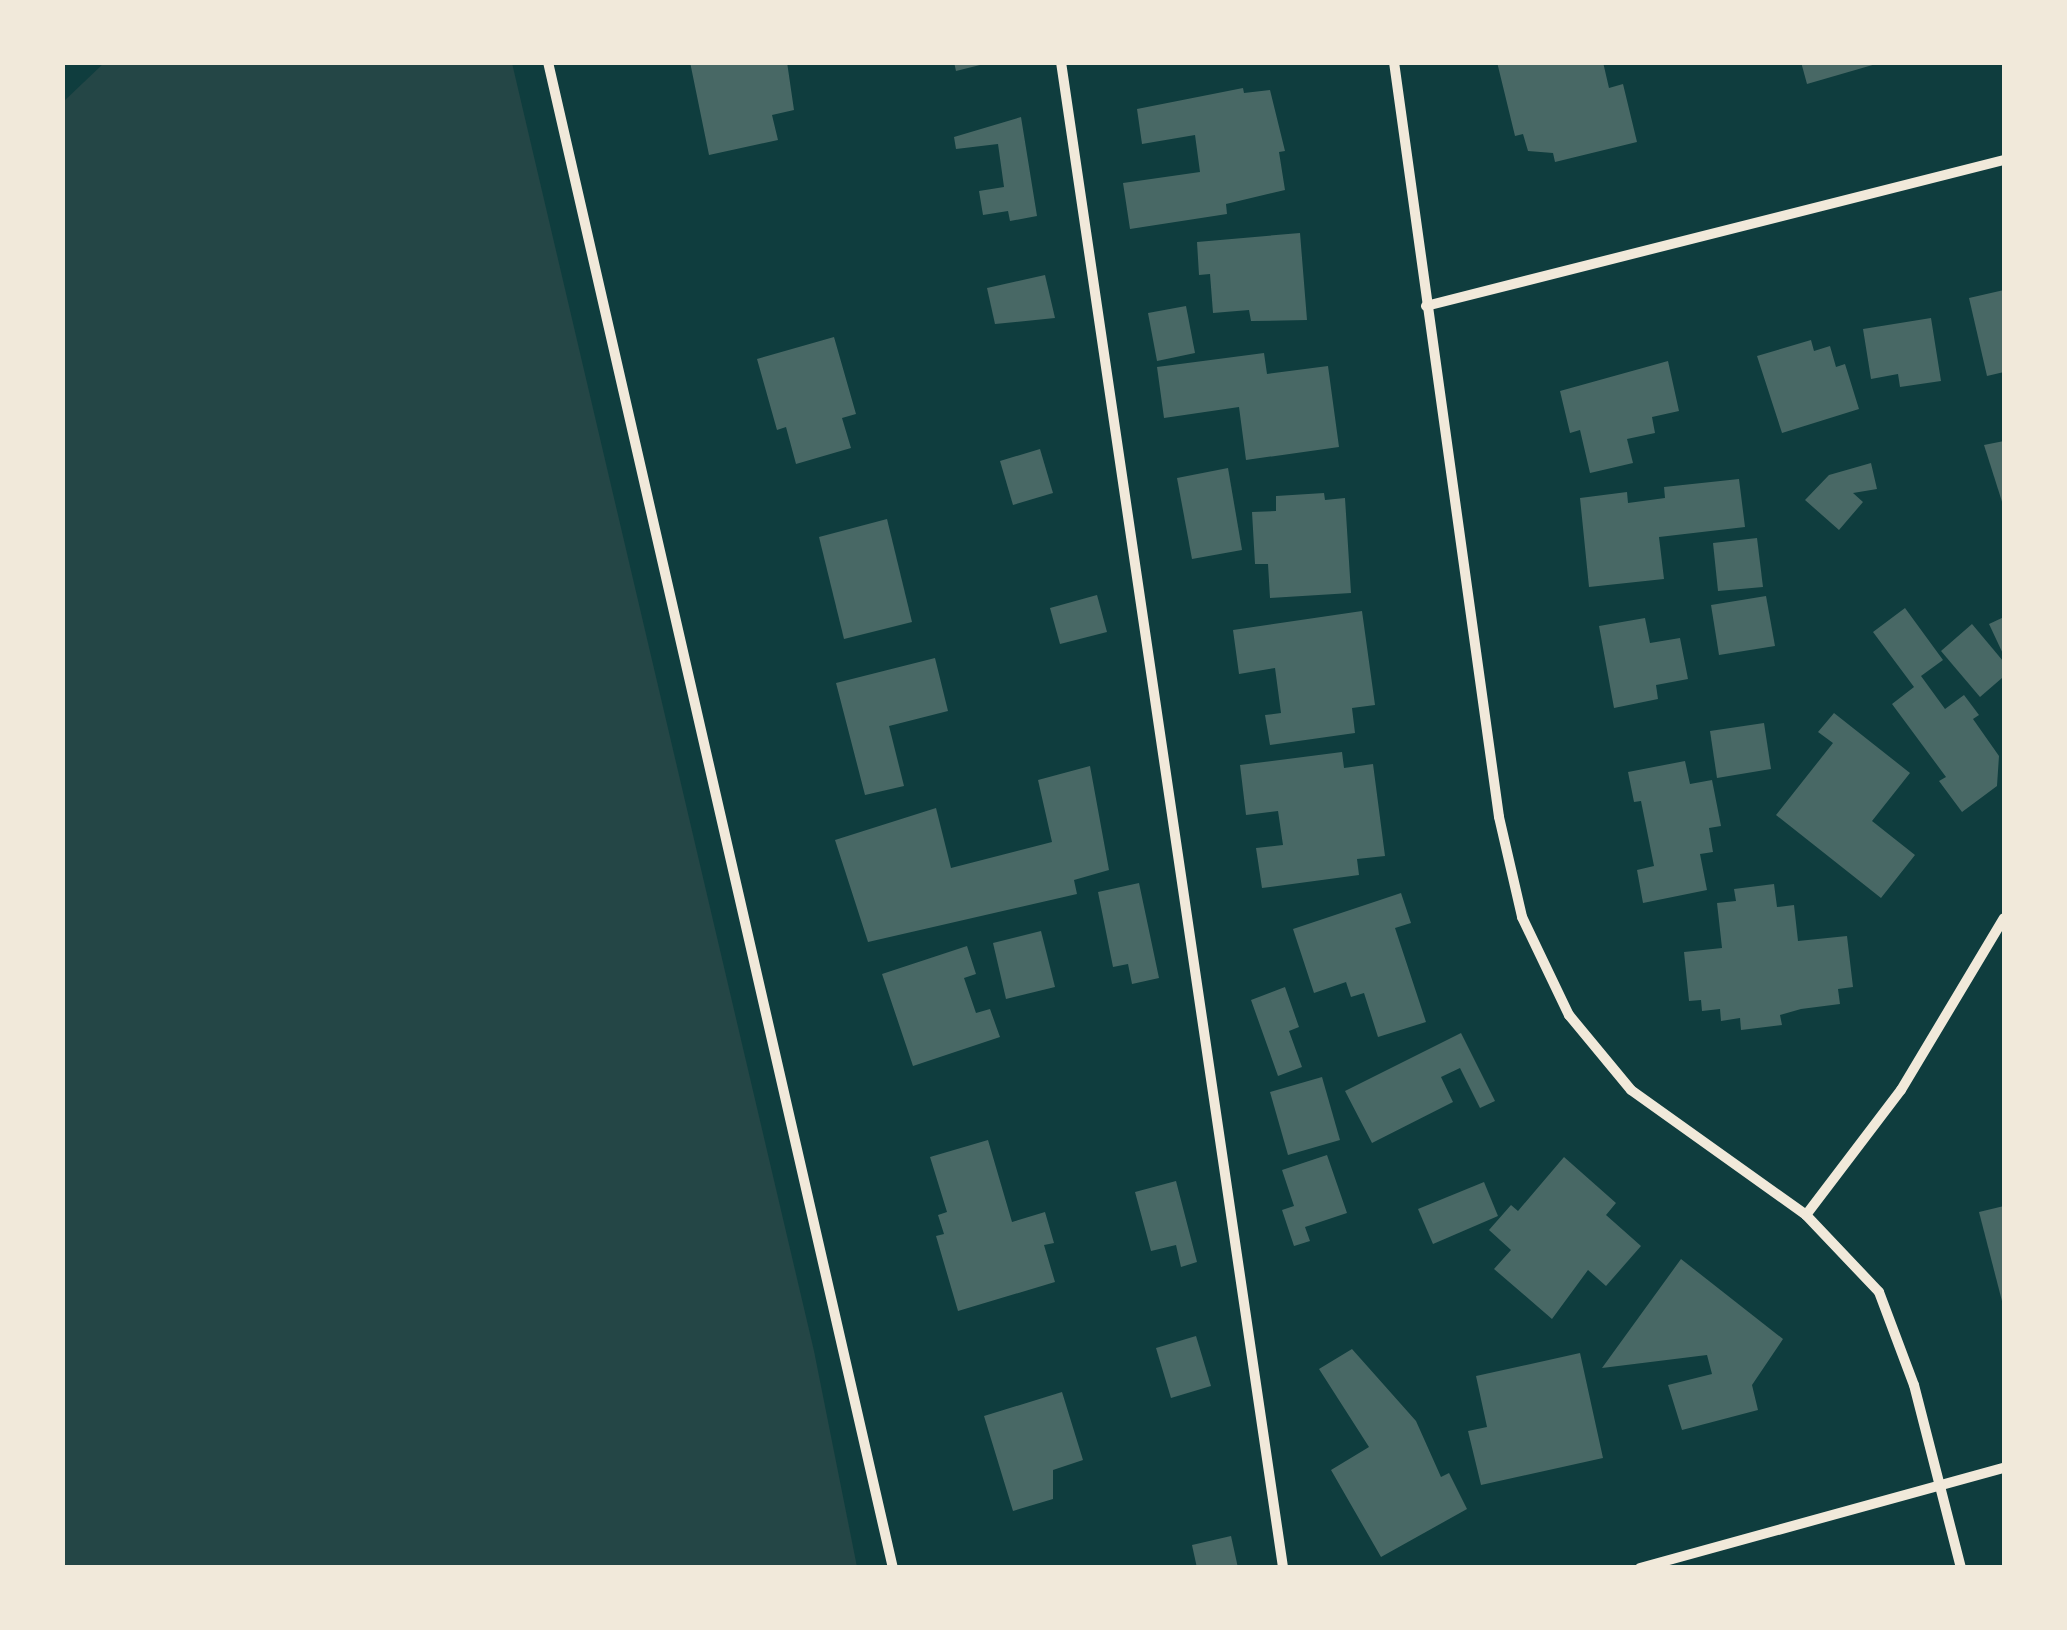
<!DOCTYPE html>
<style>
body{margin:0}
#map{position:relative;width:2067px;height:1630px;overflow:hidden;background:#0f3d3e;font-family:"Golos Text",sans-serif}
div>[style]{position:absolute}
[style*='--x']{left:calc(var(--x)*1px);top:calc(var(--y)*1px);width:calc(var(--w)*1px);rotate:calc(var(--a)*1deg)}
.green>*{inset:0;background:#244646}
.building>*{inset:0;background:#486865}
.minor>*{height:10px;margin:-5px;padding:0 5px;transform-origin:5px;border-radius:5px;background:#f1e9da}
span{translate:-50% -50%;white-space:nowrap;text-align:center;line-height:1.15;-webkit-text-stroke:8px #f1e9da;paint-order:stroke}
.frame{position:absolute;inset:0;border:65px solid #f1e9da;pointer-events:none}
</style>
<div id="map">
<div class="green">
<i style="clip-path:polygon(104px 63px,512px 63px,814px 1351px,857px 1567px,63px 1567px,62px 103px)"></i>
</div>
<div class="building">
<i style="clip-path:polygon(690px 62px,787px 62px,794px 110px,772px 115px,778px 140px,709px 155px)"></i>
<i style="clip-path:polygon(954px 62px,984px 62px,984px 64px,956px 71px)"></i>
<i style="clip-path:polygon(1497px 62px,1603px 62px,1609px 88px,1623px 84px,1637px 142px,1555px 162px,1553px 153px,1528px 151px,1523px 134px,1515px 136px)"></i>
<i style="clip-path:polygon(1801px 62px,1876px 62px,1876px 64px,1807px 84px)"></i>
<i style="clip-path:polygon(1243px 88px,1244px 93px,1270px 90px,1285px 151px,1279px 152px,1285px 190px,1226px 204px,1227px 214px,1130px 229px,1123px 183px,1200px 172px,1195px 135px,1142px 144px,1137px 109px)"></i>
<i style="clip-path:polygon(1021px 117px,1037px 216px,1010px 221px,1008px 211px,983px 215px,979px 191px,1004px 187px,998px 144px,956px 149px,954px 137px)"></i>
<i style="clip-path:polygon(1300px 233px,1307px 320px,1251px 321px,1249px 310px,1213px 313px,1210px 274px,1199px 275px,1197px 242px)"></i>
<i style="clip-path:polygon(1045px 275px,1055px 318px,995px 324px,987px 288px)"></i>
<i style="clip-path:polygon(2004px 290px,2004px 372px,1987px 376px,1969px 298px)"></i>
<i style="clip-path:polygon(1186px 306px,1195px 353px,1157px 361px,1148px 313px)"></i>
<i style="clip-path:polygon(1931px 318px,1941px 381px,1900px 387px,1898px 374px,1871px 379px,1863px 329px)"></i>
<i style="clip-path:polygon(834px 337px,856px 414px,842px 418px,851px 448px,796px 464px,786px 427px,777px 430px,757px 359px)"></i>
<i style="clip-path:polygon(1811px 340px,1814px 351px,1830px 346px,1836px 367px,1845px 364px,1859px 409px,1782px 433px,1757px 356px)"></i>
<i style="clip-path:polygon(1264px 353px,1267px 374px,1328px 366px,1339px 447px,1246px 460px,1239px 407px,1164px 418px,1157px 367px)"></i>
<i style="clip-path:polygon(1668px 361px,1679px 411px,1652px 417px,1655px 433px,1627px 439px,1633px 463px,1590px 473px,1580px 430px,1570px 433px,1560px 391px)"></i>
<i style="clip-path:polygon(2004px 441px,2004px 508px,1984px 445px)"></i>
<i style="clip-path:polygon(1040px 449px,1053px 493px,1013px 505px,1000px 461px)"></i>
<i style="clip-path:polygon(1871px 463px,1877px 489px,1853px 493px,1863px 502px,1839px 530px,1805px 500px,1829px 475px)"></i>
<i style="clip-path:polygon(1228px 468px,1242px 550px,1192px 559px,1177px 478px)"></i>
<i style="clip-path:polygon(1739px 479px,1745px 527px,1659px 537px,1664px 579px,1589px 587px,1580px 498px,1627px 492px,1628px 503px,1665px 498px,1664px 487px)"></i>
<i style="clip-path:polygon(1324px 493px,1325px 500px,1345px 498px,1351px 593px,1270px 598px,1268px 564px,1255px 564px,1252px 512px,1276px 511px,1276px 496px)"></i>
<i style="clip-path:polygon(887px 519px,912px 622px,844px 639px,819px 537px)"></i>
<i style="clip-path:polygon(1757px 538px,1763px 587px,1718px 591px,1713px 543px)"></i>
<i style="clip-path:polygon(1097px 595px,1107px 632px,1060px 644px,1050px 608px)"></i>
<i style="clip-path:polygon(1766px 596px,1775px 646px,1719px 655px,1711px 605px)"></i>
<i style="clip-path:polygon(1905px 608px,1943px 660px,1921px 676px,1945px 709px,1964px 695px,1979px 715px,1973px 719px,1999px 756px,1997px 786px,1962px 812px,1939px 781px,1946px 777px,1892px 704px,1914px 687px,1873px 632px)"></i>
<i style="clip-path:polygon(1362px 611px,1375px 705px,1352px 708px,1355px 733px,1270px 745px,1265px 715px,1281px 713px,1275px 668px,1239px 674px,1233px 630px)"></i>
<i style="clip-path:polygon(2004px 617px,2004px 656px,1989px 624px)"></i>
<i style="clip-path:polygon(1645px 618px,1650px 643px,1680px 638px,1688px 679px,1656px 685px,1658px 699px,1614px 708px,1599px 626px)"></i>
<i style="clip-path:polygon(1972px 624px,2003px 661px,2002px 678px,1980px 697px,1941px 651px)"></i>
<i style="clip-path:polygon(935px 658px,948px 711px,889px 726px,904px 786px,865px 795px,836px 683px)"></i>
<i style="clip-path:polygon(1834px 713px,1910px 773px,1872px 821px,1915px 855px,1881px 898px,1776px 815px,1833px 743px,1818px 732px)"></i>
<i style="clip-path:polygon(1764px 723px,1771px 769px,1717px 778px,1710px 731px)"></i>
<i style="clip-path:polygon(1342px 752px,1344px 768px,1373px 764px,1385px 856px,1357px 859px,1359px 875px,1262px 888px,1256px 848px,1283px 845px,1278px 811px,1246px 815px,1240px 765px)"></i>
<i style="clip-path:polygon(1685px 761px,1690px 784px,1712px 780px,1721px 826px,1709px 828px,1713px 852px,1700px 854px,1707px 890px,1643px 903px,1637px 870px,1654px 866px,1641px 801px,1634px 802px,1628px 772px)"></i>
<i style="clip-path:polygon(1090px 766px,1109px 870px,1074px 880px,1077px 894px,868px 942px,835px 840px,936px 808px,951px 868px,1052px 842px,1038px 780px)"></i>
<i style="clip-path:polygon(1139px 883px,1159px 978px,1132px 984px,1128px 964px,1113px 967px,1098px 892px)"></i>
<i style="clip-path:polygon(1774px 884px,1777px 907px,1794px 905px,1798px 941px,1847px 936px,1853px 987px,1838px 989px,1840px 1004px,1801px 1009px,1780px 1015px,1782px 1025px,1741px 1030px,1740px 1018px,1721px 1021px,1720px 1009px,1702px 1011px,1701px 1000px,1689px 1001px,1684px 952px,1722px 948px,1717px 903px,1736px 901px,1734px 889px)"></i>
<i style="clip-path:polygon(1401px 893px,1411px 923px,1395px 928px,1426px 1022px,1378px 1037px,1364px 993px,1351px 997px,1346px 982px,1314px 993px,1293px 929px)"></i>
<i style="clip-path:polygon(1041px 931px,1055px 987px,1006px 999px,993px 943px)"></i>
<i style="clip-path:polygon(967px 946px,976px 974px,964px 978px,976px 1013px,990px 1009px,1000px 1037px,913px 1066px,882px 974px)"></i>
<i style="clip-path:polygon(1285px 987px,1299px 1027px,1289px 1031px,1302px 1067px,1278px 1076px,1251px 1000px)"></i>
<i style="clip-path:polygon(1461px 1033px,1495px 1101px,1480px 1108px,1460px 1068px,1441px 1077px,1453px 1102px,1372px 1143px,1345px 1091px)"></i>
<i style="clip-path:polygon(1322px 1077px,1340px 1140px,1288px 1155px,1270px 1092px)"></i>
<i style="clip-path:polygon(988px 1140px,1012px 1222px,1045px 1212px,1054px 1243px,1044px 1245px,1055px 1282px,958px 1311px,936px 1236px,944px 1234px,938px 1215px,947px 1212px,930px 1157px)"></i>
<i style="clip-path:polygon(1327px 1155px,1347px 1213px,1305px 1227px,1310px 1241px,1294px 1246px,1282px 1210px,1294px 1206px,1282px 1170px)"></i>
<i style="clip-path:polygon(1564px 1157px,1616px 1203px,1606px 1215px,1641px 1246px,1606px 1286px,1588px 1270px,1552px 1319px,1494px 1269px,1511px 1250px,1489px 1230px,1511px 1205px,1518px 1211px)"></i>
<i style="clip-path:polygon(1176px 1181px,1197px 1262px,1181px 1267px,1176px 1245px,1151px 1251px,1135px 1192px)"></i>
<i style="clip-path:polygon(1484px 1182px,1498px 1216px,1433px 1244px,1418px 1209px)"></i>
<i style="clip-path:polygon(2004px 1206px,2004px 1305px,2003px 1305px,1979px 1212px)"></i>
<i style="clip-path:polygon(1681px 1259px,1783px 1339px,1752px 1385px,1758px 1410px,1682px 1430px,1668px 1385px,1712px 1374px,1707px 1355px,1602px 1368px)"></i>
<i style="clip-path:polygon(1196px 1336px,1211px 1386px,1171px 1398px,1156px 1348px)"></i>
<i style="clip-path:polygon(1352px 1349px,1416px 1421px,1441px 1477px,1449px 1473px,1467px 1509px,1381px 1557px,1331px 1470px,1369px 1447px,1319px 1369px)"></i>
<i style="clip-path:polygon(1580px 1353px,1603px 1458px,1481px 1485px,1468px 1431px,1487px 1427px,1476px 1376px)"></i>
<i style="clip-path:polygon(1062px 1392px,1083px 1460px,1053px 1470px,1053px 1499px,1013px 1511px,984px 1416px)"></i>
<i style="clip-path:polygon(1231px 1536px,1238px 1568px,1197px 1568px,1192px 1545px)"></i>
</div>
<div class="minor">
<i style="--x:548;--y:62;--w:1545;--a:77.1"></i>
<i style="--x:1061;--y:62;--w:1522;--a:81.61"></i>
<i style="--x:1394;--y:62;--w:762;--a:82.08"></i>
<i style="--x:1499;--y:817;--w:103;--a:77"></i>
<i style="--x:1522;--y:917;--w:109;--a:64.4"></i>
<i style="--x:1569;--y:1015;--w:97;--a:50.4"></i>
<i style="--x:1631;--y:1090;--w:215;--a:35.5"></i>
<i style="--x:1806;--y:1215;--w:106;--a:46.5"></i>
<i style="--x:1879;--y:1292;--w:99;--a:69.4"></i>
<i style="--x:1914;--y:1385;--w:189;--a:75.6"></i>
<i style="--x:1426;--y:306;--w:596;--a:-14.18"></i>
<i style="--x:1806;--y:1215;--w:157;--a:-52.8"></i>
<i style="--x:1901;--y:1090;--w:200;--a:-59.1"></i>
<i style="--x:1640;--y:1568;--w:377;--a:-15.4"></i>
</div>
<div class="frame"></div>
</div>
